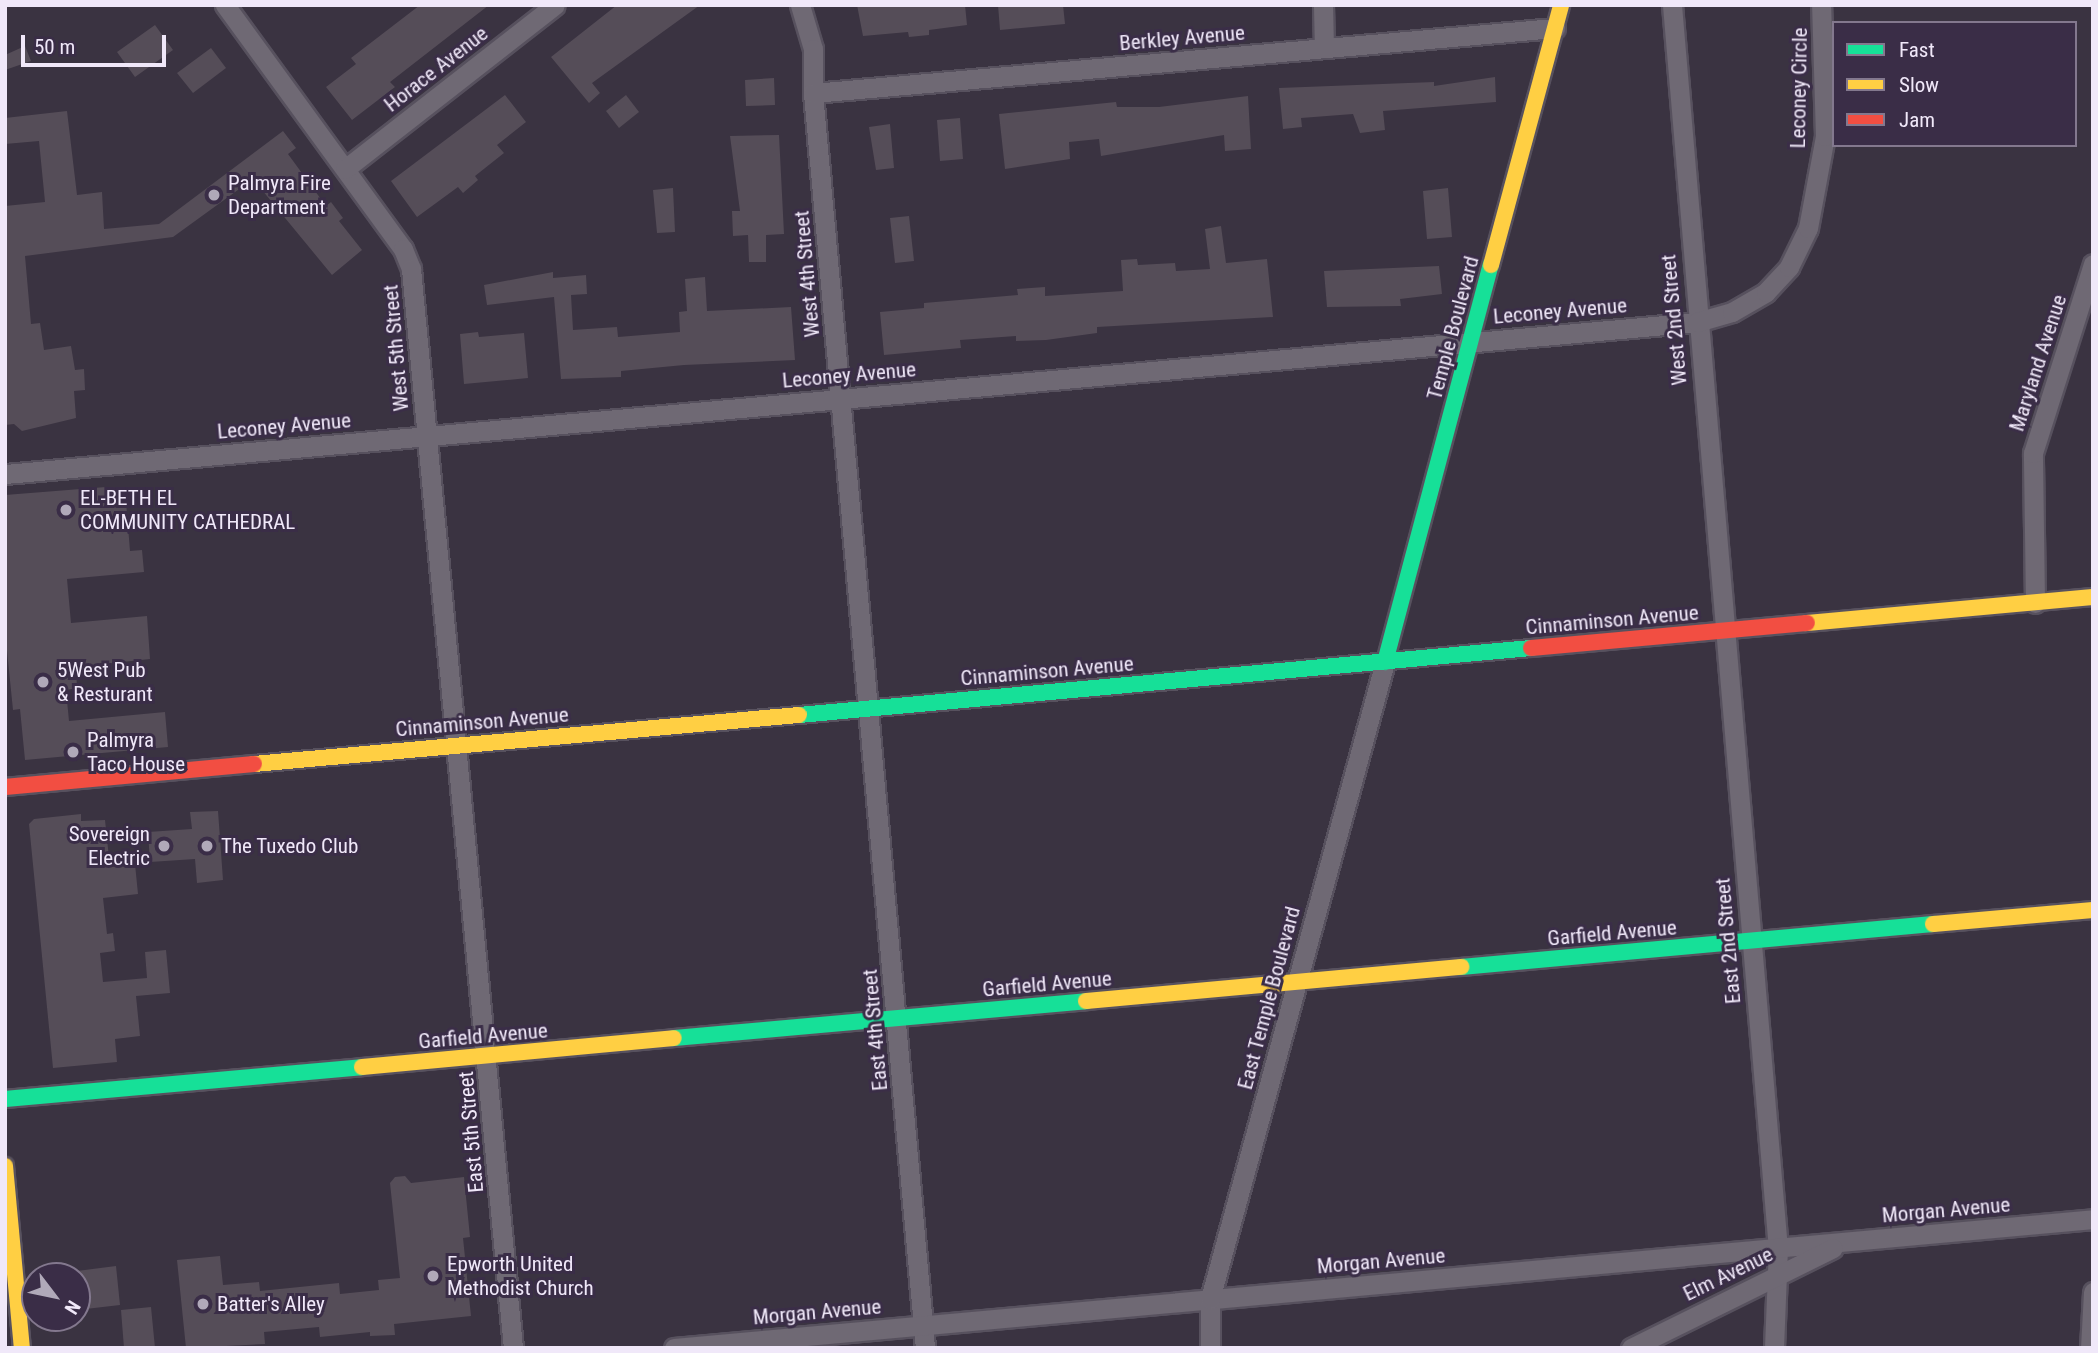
<!DOCTYPE html>
<style>
body{margin:0}
#map{position:relative;width:2098px;height:1353px;overflow:hidden;background:#3a3341;font-family:"Roboto Condensed",sans-serif}
div>[style]{position:absolute}
[style*='--x']{left:calc(var(--x)*1px);top:calc(var(--y)*1px);width:calc(var(--w)*1px);rotate:calc(var(--a)*1deg)}
.building>*{inset:0;background:#554d58}
.roads{filter:drop-shadow(2px 0 #57515e) drop-shadow(-2px 0 #57515e) drop-shadow(0 2px #57515e) drop-shadow(0 -2px #57515e)}
.street>*{height:19px;margin:-9.5px;padding:0 9.5px;transform-origin:9.5px;border-radius:9.5px;background:#6f6974}
.fast>*{height:16px;margin:-8px;padding:0 8px;transform-origin:8px;border-radius:8px;background:#16e098}
.slow>*{height:16px;margin:-8px;padding:0 8px;transform-origin:8px;border-radius:8px;background:#ffcf43}
.jam>*{height:16px;margin:-8px;padding:0 8px;transform-origin:8px;border-radius:8px;background:#f24e42}
.dots>*{width:19px;height:19px;translate:-50% -50%;box-sizing:border-box;border:4px solid #3a2d47;border-radius:50%}
span{translate:-50% -50%;white-space:nowrap;text-align:center;line-height:1.15;-webkit-text-stroke:6px #3a2d47;paint-order:stroke}
.street-label{font-size:21px;color:#f0e8f9}
.poi-label{font-size:21px;color:#f0e8f9}
.left{translate:0 -50%;text-align:left}
.right{translate:-100% -50%;text-align:right}
.frame{position:absolute;inset:0;border:7px solid #f0e8f9;pointer-events:none}
.legend{position:absolute;left:1832px;top:21px;width:245px;height:126px;box-sizing:border-box;background:#3a2d47;border:2px solid #83788e;margin:0;padding:9px 12px;list-style:none;font-size:21px;color:#f0e8f9}
.legend li{display:flex;align-items:center;gap:14px;height:35px}
.legend b{width:35px;border:2px solid #83788e}
.north{position:absolute;left:21px;top:1262px;width:70px;height:70px;box-sizing:border-box;background:#3a2d47;border:2px solid #83788e;border-radius:50%;rotate:122deg;font-size:19px;font-weight:700;line-height:28px;text-align:center;color:#f0e8f9}
.north::after{content:'';display:block;margin:auto;width:24px;height:32px;background:#b0a9b9;clip-path:polygon(50% 0,100% 100%,50% 72%,0 100%)}
.scale{position:absolute;left:21px;top:35px;width:145px;height:32px;box-sizing:border-box;border:4px solid #f0e8f9;border-top:0;padding-left:9px;font-size:21px;line-height:24px;white-space:nowrap;color:#f0e8f9;-webkit-text-stroke:5px #3a2d47;paint-order:stroke}
</style>
<div id="map">
<div class="building">
<i style="clip-path:polygon(420px 5px,489px 5px,390px 82px,395px 87px,352px 120px,326px 87px,356px 64px,351px 58px)"></i>
<i style="clip-path:polygon(617px 5px,700px 5px,592px 83px,600px 93px,589px 103px,551px 57px)"></i>
<i style="clip-path:polygon(857px 5px,965px 5px,967px 25px,929px 30px,929px 35px,909px 37px,908px 32px,863px 36px)"></i>
<i style="clip-path:polygon(998px 5px,1063px 5px,1065px 24px,1000px 30px)"></i>
<i style="clip-path:polygon(155px 25px,173px 50px,135px 77px,117px 52px)"></i>
<i style="clip-path:polygon(25px 46px,31px 61px,5px 70px,5px 55px)"></i>
<i style="clip-path:polygon(211px 48px,226px 68px,193px 93px,177px 73px)"></i>
<i style="clip-path:polygon(1495px 77px,1496px 102px,1383px 111px,1385px 130px,1360px 133px,1353px 114px,1301px 118px,1302px 127px,1283px 129px,1279px 88px,1434px 82px,1434px 86px)"></i>
<i style="clip-path:polygon(774px 78px,775px 105px,746px 106px,745px 80px)"></i>
<i style="clip-path:polygon(505px 95px,526px 122px,497px 145px,504px 153px,475px 176px,478px 180px,463px 193px,458px 187px,417px 217px,391px 181px)"></i>
<i style="clip-path:polygon(626px 95px,639px 112px,619px 128px,606px 111px)"></i>
<i style="clip-path:polygon(1248px 96px,1251px 149px,1225px 151px,1224px 135px,1101px 156px,1099px 139px,1069px 142px,1070px 159px,1005px 169px,999px 114px,1116px 102px,1117px 107px,1159px 107px)"></i>
<i style="clip-path:polygon(67px 111px,77px 195px,102px 192px,104px 229px,159px 224px,283px 131px,296px 148px,288px 154px,326px 206px,331px 202px,343px 218px,339px 221px,362px 250px,332px 275px,253px 179px,173px 237px,25px 256px,31px 324px,40px 323px,44px 350px,71px 346px,75px 370px,84px 369px,85px 390px,74px 391px,76px 418px,22px 431px,14px 424px,5px 425px,5px 206px,45px 202px,39px 141px,5px 144px,5px 118px)"></i>
<i style="clip-path:polygon(960px 118px,963px 159px,940px 161px,937px 120px)"></i>
<i style="clip-path:polygon(890px 124px,894px 168px,876px 170px,869px 127px)"></i>
<i style="clip-path:polygon(779px 135px,784px 234px,766px 235px,766px 262px,749px 262px,748px 235px,733px 236px,732px 211px,740px 211px,730px 136px)"></i>
<i style="clip-path:polygon(673px 188px,675px 232px,657px 233px,653px 190px)"></i>
<i style="clip-path:polygon(1448px 188px,1452px 237px,1427px 239px,1423px 191px)"></i>
<i style="clip-path:polygon(909px 216px,914px 261px,895px 263px,890px 218px)"></i>
<i style="clip-path:polygon(1221px 226px,1226px 263px,1267px 259px,1273px 317px,1097px 327px,1097px 333px,1046px 340px,1016px 341px,1016px 336px,960px 340px,961px 348px,884px 355px,880px 312px,924px 308px,924px 303px,1018px 295px,1017px 289px,1045px 287px,1045px 296px,1123px 291px,1121px 260px,1137px 259px,1138px 265px,1175px 263px,1176px 271px,1210px 269px,1205px 229px)"></i>
<i style="clip-path:polygon(1439px 266px,1442px 294px,1400px 299px,1401px 306px,1327px 307px,1324px 271px)"></i>
<i style="clip-path:polygon(553px 272px,553px 278px,586px 275px,587px 294px,571px 295px,573px 330px,617px 327px,618px 337px,680px 332px,679px 312px,687px 311px,685px 279px,705px 277px,707px 311px,791px 307px,795px 360px,684px 365px,621px 371px,621px 377px,561px 379px,554px 297px,487px 305px,484px 285px)"></i>
<i style="clip-path:polygon(478px 332px,479px 337px,524px 333px,528px 378px,464px 384px,460px 334px)"></i>
<i style="clip-path:polygon(106px 487px,125px 489px,130px 551px,142px 550px,144px 572px,67px 579px,71px 623px,147px 616px,150px 659px,76px 667px,77px 688px,66px 690px,69px 721px,165px 712px,168px 747px,25px 760px,20px 709px,13px 710px,5px 631px,5px 495px)"></i>
<i style="clip-path:polygon(218px 811px,223px 880px,197px 883px,195px 859px,150px 862px,148px 832px,192px 829px,190px 812px)"></i>
<i style="clip-path:polygon(81px 814px,81px 821px,105px 820px,110px 867px,135px 864px,138px 894px,103px 898px,107px 934px,113px 933px,115px 951px,100px 953px,103px 982px,147px 978px,145px 952px,166px 950px,170px 993px,136px 996px,140px 1036px,115px 1039px,117px 1062px,53px 1068px,29px 824px,34px 819px)"></i>
<i style="clip-path:polygon(405px 1176px,411px 1183px,464px 1177px,470px 1237px,463px 1238px,471px 1316px,394px 1324px,395px 1335px,370px 1336px,370px 1332px,320px 1337px,319px 1327px,264px 1332px,265px 1344px,186px 1348px,177px 1260px,220px 1256px,223px 1285px,259px 1282px,260px 1291px,339px 1283px,340px 1294px,379px 1290px,378px 1280px,400px 1278px,390px 1183px,395px 1177px)"></i>
<i style="clip-path:polygon(116px 1266px,120px 1305px,77px 1310px,77px 1271px)"></i>
<i style="clip-path:polygon(151px 1307px,155px 1348px,124px 1348px,121px 1310px)"></i>
</div>
<div class="roads">
<div class="street">
<i style="--x:225;--y:5;--w:302;--a:53.9"></i>
<i style="--x:403;--y:249;--w:22;--a:68"></i>
<i style="--x:411;--y:269;--w:1084;--a:84.6"></i>
<i style="--x:800;--y:5;--w:46;--a:73.5"></i>
<i style="--x:813;--y:49;--w:44;--a:90"></i>
<i style="--x:813;--y:93;--w:1260;--a:84.9"></i>
<i style="--x:1323;--y:5;--w:43;--a:88.7"></i>
<i style="--x:1672;--y:5;--w:1248;--a:85.13"></i>
<i style="--x:1778;--y:1248;--w:100;--a:92.3"></i>
<i style="--x:813;--y:93;--w:745;--a:-5.01"></i>
<i style="--x:345;--y:169;--w:266;--a:-38"></i>
<i style="--x:5;--y:474;--w:1699;--a:-5.13"></i>
<i style="--x:1697;--y:322;--w:36;--a:-16"></i>
<i style="--x:1732;--y:312;--w:39;--a:-30"></i>
<i style="--x:1766;--y:292;--w:34;--a:-47"></i>
<i style="--x:1789;--y:267;--w:43;--a:-64"></i>
<i style="--x:1808;--y:228;--w:94;--a:-79.5"></i>
<i style="--x:1825;--y:136;--w:131;--a:-91.7"></i>
<i style="--x:2035;--y:603;--w:150;--a:-90.8"></i>
<i style="--x:2033;--y:453;--w:198;--a:-72.4"></i>
<i style="--x:674;--y:1348;--w:1425;--a:-5.19"></i>
<i style="--x:1210;--y:1348;--w:49;--a:-90"></i>
<i style="--x:1210;--y:1299;--w:661;--a:-74.64"></i>
<i style="--x:1631;--y:1348;--w:225;--a:-26.3"></i>
<i style="--x:2090;--y:1348;--w:56;--a:-86.9"></i>
</div>
<div class="fast">
<i style="--x:1385;--y:662;--w:411;--a:-75.1"></i>
<i style="--x:799;--y:715;--w:735;--a:-5.23"></i>
<i style="--x:1461;--y:967;--w:474;--a:-5.2"></i>
<i style="--x:674;--y:1038;--w:414;--a:-5.1"></i>
<i style="--x:5;--y:1099;--w:358;--a:-5.1"></i>
</div>
<div class="slow">
<i style="--x:1491;--y:265;--w:269;--a:-74.9"></i>
<i style="--x:1807;--y:623;--w:287;--a:-5.2"></i>
<i style="--x:254;--y:764;--w:547;--a:-5.14"></i>
<i style="--x:1933;--y:924;--w:161;--a:-5"></i>
<i style="--x:1086;--y:1001;--w:377;--a:-5.2"></i>
<i style="--x:362;--y:1067;--w:313;--a:-5.3"></i>
<i style="--x:5;--y:1166;--w:183;--a:84.7"></i>
</div>
<div class="jam">
<i style="--x:1531;--y:648;--w:277;--a:-5.2"></i>
<i style="--x:5;--y:787;--w:250;--a:-5.3"></i>
</div>
</div>
<div class="dots">
<i style="left:214px;top:195px;background:#b0a9b9"></i>
<i style="left:66px;top:510px;background:#b0a9b9"></i>
<i style="left:43px;top:682px;background:#b0a9b9"></i>
<i style="left:73px;top:752px;background:#b0a9b9"></i>
<i style="left:164px;top:846px;background:#b0a9b9"></i>
<i style="left:207px;top:846px;background:#b0a9b9"></i>
<i style="left:433px;top:1276px;background:#b0a9b9"></i>
<i style="left:203px;top:1304px;background:#b0a9b9"></i>
</div>
<div class="street-label">
<span style="left:1182px;top:38px;rotate:-5deg">Berkley Avenue</span>
<span style="left:436px;top:69px;rotate:-38deg">Horace Avenue</span>
<span style="left:1799px;top:88px;rotate:-89deg">Leconey Circle</span>
<span style="left:807px;top:274px;rotate:-95deg">West 4th Street</span>
<span style="left:1560px;top:311px;rotate:-5deg">Leconey Avenue</span>
<span style="left:1674px;top:320px;rotate:-95deg">West 2nd Street</span>
<span style="left:1453px;top:328px;rotate:-75deg">Temple Boulevard</span>
<span style="left:396px;top:348px;rotate:-95deg">West 5th Street</span>
<span style="left:2038px;top:363px;rotate:-72deg">Maryland Avenue</span>
<span style="left:849px;top:375px;rotate:-5deg">Leconey Avenue</span>
<span style="left:284px;top:426px;rotate:-5deg">Leconey Avenue</span>
<span style="left:1612px;top:620px;rotate:-5deg">Cinnaminson Avenue</span>
<span style="left:1047px;top:671px;rotate:-5deg">Cinnaminson Avenue</span>
<span style="left:482px;top:722px;rotate:-5deg">Cinnaminson Avenue</span>
<span style="left:1612px;top:933px;rotate:-5deg">Garfield Avenue</span>
<span style="left:1728px;top:941px;rotate:-95deg">East 2nd Street</span>
<span style="left:1047px;top:984px;rotate:-5deg">Garfield Avenue</span>
<span style="left:1269px;top:998px;rotate:-75deg">East Temple Boulevard</span>
<span style="left:875px;top:1030px;rotate:-95deg">East 4th Street</span>
<span style="left:483px;top:1036px;rotate:-5deg">Garfield Avenue</span>
<span style="left:471px;top:1132px;rotate:-95deg">East 5th Street</span>
<span style="left:1946px;top:1210px;rotate:-5deg">Morgan Avenue</span>
<span style="left:1381px;top:1261px;rotate:-5deg">Morgan Avenue</span>
<span style="left:1728px;top:1274px;rotate:-26deg">Elm Avenue</span>
<span style="left:817px;top:1312px;rotate:-5deg">Morgan Avenue</span>
</div>
<div class="poi-label">
<span class="left" style="left:228px;top:195px">Palmyra Fire<br>Department</span>
<span class="left" style="left:80px;top:510px">EL-BETH EL<br>COMMUNITY CATHEDRAL</span>
<span class="left" style="left:57px;top:682px">5West Pub<br>&amp; Resturant</span>
<span class="left" style="left:87px;top:752px">Palmyra<br>Taco House</span>
<span class="right" style="left:150px;top:846px">Sovereign<br>Electric</span>
<span class="left" style="left:221px;top:846px">The Tuxedo Club</span>
<span class="left" style="left:447px;top:1276px">Epworth United<br>Methodist Church</span>
<span class="left" style="left:217px;top:1304px">Batter's Alley</span>
</div>
<div class="frame"></div>
<ul class="legend">
<li><b style="height:9px;background:#16e098"></b>Fast</li>
<li><b style="height:9px;background:#ffcf43"></b>Slow</li>
<li><b style="height:9px;background:#f24e42"></b>Jam</li>
</ul>
<div class="north">N</div>
<div class="scale">50 m</div>
</div>
